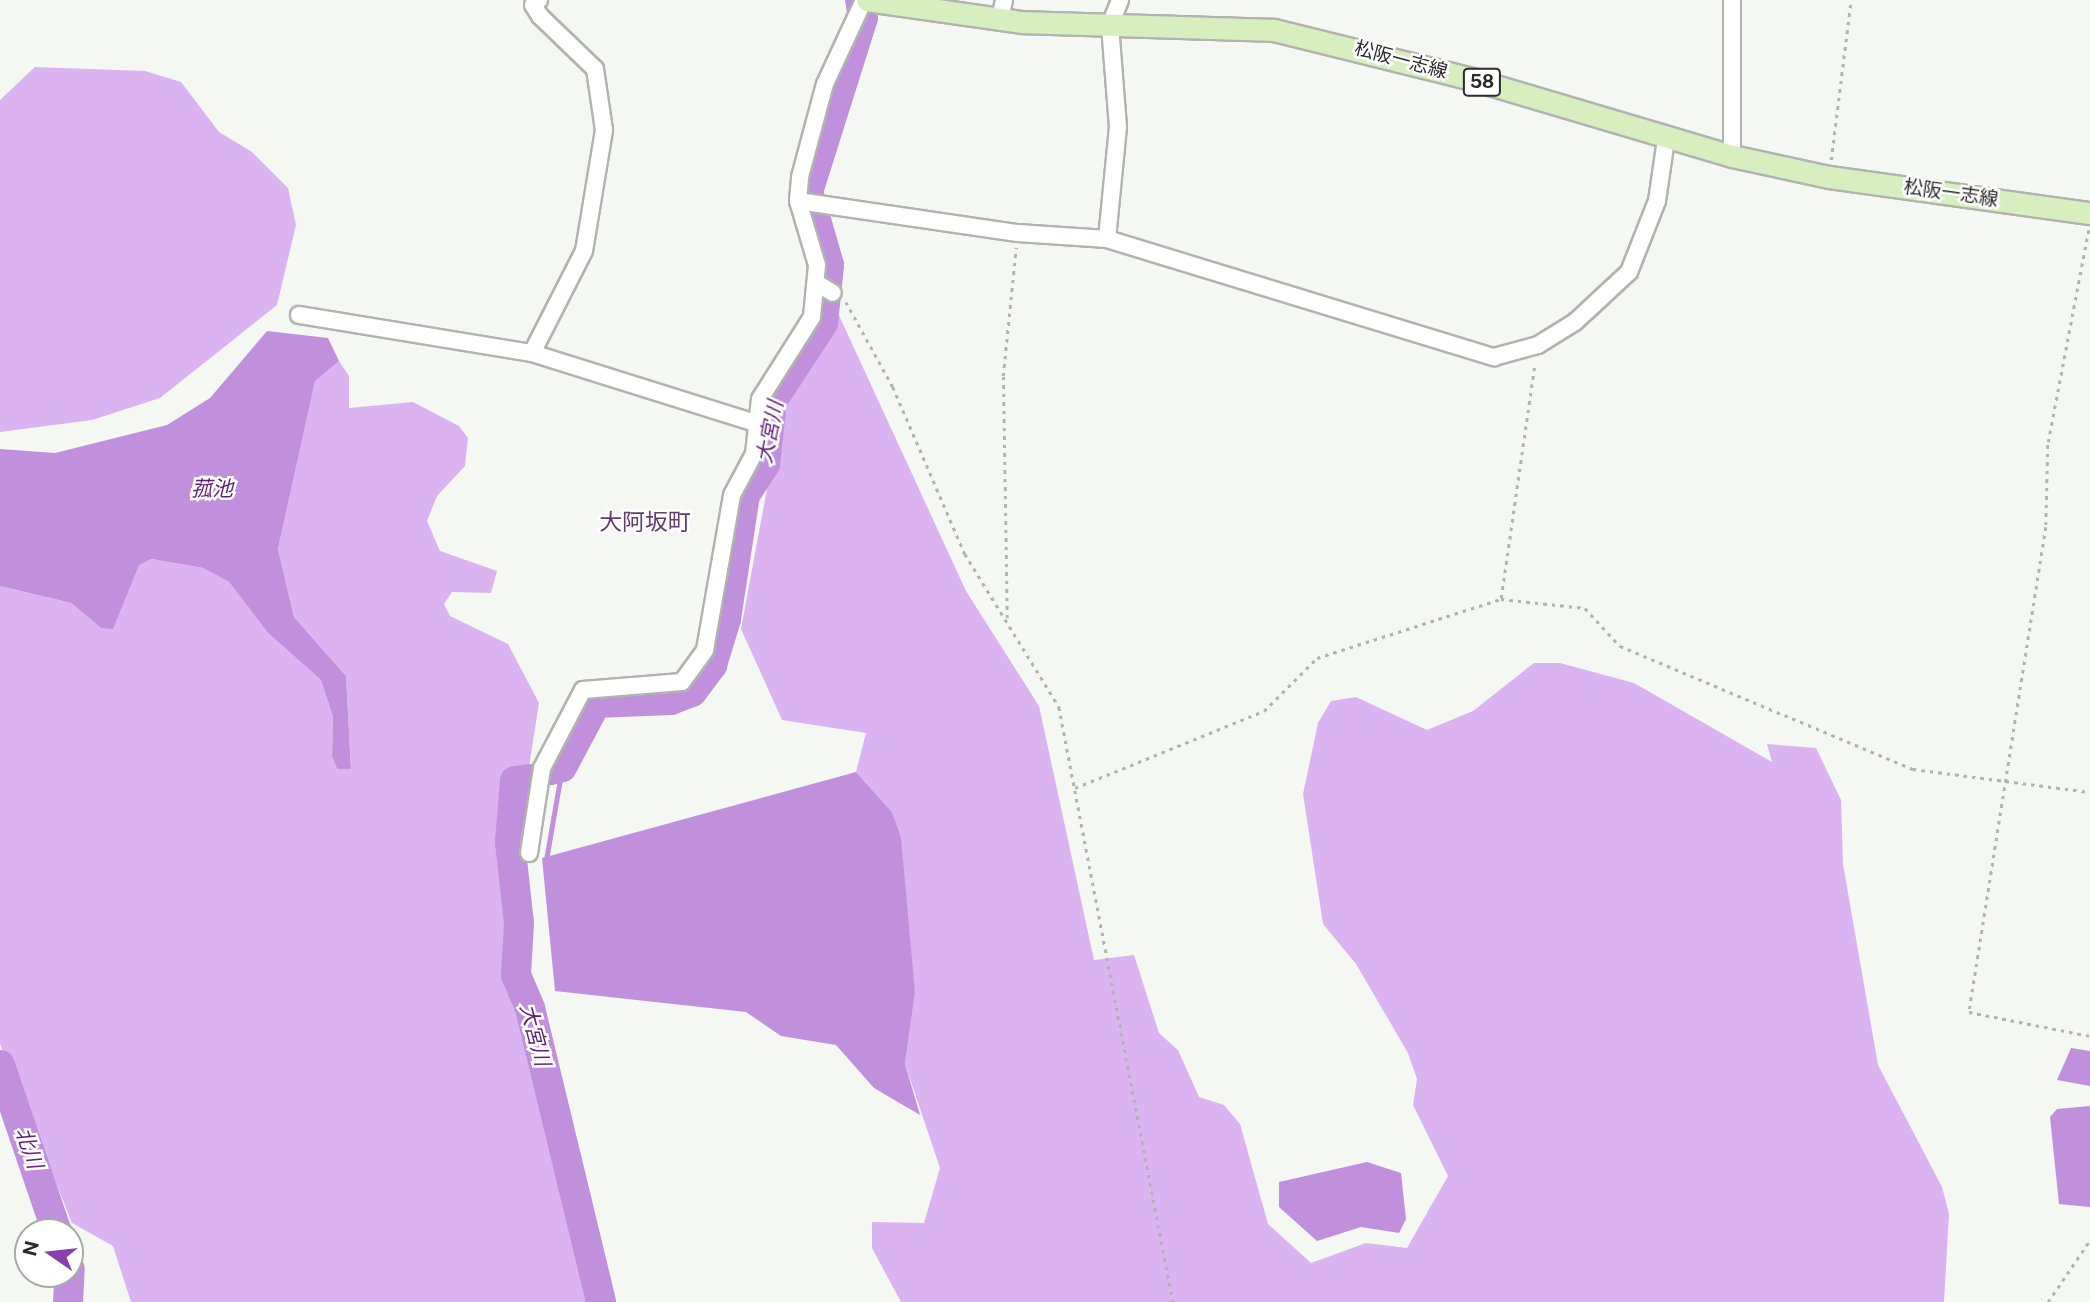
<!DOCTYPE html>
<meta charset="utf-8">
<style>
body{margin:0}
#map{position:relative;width:2090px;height:1302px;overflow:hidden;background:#f5f7f3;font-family:"Public Sans","Noto Sans JP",sans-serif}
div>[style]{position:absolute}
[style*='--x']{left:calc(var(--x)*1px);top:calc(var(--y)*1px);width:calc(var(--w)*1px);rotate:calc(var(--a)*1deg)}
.green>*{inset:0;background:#dab3f0}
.water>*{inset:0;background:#c190dd}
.stream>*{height:5px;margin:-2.5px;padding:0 2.5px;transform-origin:2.5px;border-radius:2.5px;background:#c190dd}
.river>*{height:30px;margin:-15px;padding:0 15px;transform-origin:15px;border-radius:15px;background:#c190dd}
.path>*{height:2.5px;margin-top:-1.25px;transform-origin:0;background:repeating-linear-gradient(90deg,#b1b3b0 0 3.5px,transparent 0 8.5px)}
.roads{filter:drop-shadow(2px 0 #b1b3af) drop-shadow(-2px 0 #b1b3af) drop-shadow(0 2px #b1b3af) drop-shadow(0 -2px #b1b3af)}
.minor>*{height:16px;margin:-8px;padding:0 8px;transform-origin:8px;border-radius:8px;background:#fff}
.major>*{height:21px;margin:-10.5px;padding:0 10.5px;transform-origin:10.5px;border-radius:10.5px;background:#d7efbf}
span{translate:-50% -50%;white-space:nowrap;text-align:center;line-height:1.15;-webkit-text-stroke:5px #fff;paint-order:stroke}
.shield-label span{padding:2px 5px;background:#fff;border:2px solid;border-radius:5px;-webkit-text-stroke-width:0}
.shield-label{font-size:18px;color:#282928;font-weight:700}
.street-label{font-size:19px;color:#282928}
.water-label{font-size:21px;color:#5e1f7a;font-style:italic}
.quarter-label{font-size:23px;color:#613c75}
.north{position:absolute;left:14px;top:1218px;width:70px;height:70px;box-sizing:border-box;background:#fff;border:2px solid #a9a9a9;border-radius:50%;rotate:284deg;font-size:19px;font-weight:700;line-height:28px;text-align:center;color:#282928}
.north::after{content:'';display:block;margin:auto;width:24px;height:32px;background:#8a3eaf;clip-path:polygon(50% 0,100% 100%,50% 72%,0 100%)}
</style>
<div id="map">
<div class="green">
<i style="clip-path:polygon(35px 67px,145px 71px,181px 82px,219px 132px,252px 152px,288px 188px,296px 225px,277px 305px,160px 398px,92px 420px,0 432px,0 100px)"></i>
<i style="clip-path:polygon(837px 311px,966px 591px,1039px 706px,1094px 960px,1134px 955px,1159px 1033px,1178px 1050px,1199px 1097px,1224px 1105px,1240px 1124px,1268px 1224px,1311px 1263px,1366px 1243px,1407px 1248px,1448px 1176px,1413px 1105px,1417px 1079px,1408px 1053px,1356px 964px,1323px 924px,1303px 794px,1318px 723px,1331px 701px,1356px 697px,1427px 730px,1473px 711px,1534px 663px,1560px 663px,1634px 683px,1772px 762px,1767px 744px,1816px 748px,1841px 800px,1843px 864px,1878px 1065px,1942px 1187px,1949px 1214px,1944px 1302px,901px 1302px,872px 1248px,872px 1222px,924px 1223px,940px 1168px,905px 1064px,915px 993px,892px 812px,856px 772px,866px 733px,782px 720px,741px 629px,784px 397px)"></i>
<i style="clip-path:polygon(339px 361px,349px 376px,349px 408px,413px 402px,459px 426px,468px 438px,465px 466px,437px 496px,427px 521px,440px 551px,497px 571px,491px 593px,452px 592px,444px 604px,450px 616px,508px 644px,539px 703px,517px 843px,511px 972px,524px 1040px,606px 1302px,131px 1302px,113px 1246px,72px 1223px,0 1044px,0 586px,71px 603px,101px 628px,138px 565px,150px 559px,203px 568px,229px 582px,268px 633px,321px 680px,333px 717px,332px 756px,337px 769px,351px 768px,346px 676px,294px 617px,278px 549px,315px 380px)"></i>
</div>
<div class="water">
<i style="clip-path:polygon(267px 331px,328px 338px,339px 361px,315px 381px,278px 549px,294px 617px,346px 676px,351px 769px,337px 769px,332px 756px,333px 717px,321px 680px,268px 633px,229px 582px,203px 568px,151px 559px,139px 565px,113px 629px,101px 628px,71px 603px,0 586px,0 449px,55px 453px,167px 425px,210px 398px)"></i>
<i style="clip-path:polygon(856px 772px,892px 812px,901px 838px,915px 993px,905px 1064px,920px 1115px,874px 1088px,836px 1045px,781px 1036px,746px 1012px,555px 991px,542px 858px)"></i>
<i style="clip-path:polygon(2071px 1048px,2090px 1051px,2090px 1086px,2057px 1080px)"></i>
<i style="clip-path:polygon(2090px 1106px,2090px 1207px,2059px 1204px,2050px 1117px,2057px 1109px)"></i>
<i style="clip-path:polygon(1367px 1162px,1401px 1173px,1406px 1219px,1399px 1233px,1361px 1227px,1317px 1241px,1279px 1207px,1279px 1182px)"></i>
</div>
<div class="stream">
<i style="--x:546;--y:860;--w:94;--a:-80.2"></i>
</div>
<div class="river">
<i style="--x:551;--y:770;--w:11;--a:-15"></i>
<i style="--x:562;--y:767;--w:72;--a:-62"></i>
<i style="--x:596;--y:703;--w:75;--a:-2.3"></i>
<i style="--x:671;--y:700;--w:22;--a:-21"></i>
<i style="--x:692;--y:692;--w:34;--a:-53"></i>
<i style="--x:712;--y:665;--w:48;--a:-73.1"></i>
<i style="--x:726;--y:619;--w:125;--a:-81.3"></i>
<i style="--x:745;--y:495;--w:37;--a:-57"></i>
<i style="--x:765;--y:464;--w:63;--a:-83.7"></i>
<i style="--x:772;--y:401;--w:93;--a:-56.8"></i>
<i style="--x:823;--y:323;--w:58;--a:-84.1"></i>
<i style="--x:829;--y:265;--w:76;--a:-106"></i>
<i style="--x:808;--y:192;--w:182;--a:-72.5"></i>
<i style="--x:863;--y:18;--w:18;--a:-99"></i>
<i style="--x:532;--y:779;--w:17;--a:173"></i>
<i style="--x:515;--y:781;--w:61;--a:94.7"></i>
<i style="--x:510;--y:842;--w:81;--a:83.7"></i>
<i style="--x:519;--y:923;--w:52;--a:93.3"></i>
<i style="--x:516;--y:975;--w:36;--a:67"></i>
<i style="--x:530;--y:1008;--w:302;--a:76.4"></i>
<i style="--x:0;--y:1065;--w:176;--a:71.2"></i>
<i style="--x:68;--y:1302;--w:33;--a:-87"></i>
</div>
<div class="path">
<i style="--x:1831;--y:160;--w:161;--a:-82.9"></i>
<i style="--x:2089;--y:230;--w:219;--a:100.8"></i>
<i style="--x:2048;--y:445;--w:82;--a:91.4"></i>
<i style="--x:2046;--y:527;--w:491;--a:99"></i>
<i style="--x:1969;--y:1012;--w:123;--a:11.2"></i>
<i style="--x:846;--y:302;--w:97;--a:61.1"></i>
<i style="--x:893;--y:387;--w:182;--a:66.7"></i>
<i style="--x:965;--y:554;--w:180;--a:58.4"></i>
<i style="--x:1059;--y:707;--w:606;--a:79.15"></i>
<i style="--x:1501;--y:598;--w:237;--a:-81.8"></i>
<i style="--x:1007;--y:618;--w:242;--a:-90.9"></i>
<i style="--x:1003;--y:376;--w:129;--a:-84.2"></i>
<i style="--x:1075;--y:788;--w:204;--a:-22.2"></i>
<i style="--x:1264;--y:711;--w:75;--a:-45"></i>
<i style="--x:1317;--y:658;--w:193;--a:-17.8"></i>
<i style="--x:1501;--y:599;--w:84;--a:6.1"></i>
<i style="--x:1585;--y:608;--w:52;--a:47.4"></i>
<i style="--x:1620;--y:646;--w:318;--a:22.8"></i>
<i style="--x:1913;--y:769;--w:178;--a:7.4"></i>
<i style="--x:2048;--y:1302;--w:75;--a:-55.9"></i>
</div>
<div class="roads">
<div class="minor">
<i style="--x:1732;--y:0;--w:156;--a:90"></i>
<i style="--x:1000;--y:19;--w:19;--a:-78"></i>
<i style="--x:798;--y:201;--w:222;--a:8.3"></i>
<i style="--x:1018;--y:233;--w:89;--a:3.9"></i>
<i style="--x:1107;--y:239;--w:405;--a:17"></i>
<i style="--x:1494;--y:357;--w:46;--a:-15.3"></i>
<i style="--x:1538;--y:345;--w:44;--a:-31.9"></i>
<i style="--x:1575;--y:322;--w:74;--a:-42.8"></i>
<i style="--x:1629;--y:272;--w:76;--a:-68.5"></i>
<i style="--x:1657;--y:201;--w:63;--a:-81.7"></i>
<i style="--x:1107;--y:239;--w:113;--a:-84.4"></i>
<i style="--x:1118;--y:127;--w:102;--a:-94.5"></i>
<i style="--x:1110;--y:25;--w:27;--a:-68"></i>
<i style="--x:818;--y:284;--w:17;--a:31"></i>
<i style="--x:299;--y:315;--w:236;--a:9.3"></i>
<i style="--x:532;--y:353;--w:234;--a:17.4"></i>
<i style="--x:532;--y:353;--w:114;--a:-63"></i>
<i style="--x:584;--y:251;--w:123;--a:-80.6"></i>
<i style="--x:604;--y:130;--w:62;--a:-98.4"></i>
<i style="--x:595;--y:69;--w:76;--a:-136.1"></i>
<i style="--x:540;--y:16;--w:13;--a:-122"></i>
<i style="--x:533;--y:5;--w:8;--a:-40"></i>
<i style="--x:529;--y:853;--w:86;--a:-81.3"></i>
<i style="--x:542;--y:768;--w:88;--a:-62.3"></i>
<i style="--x:583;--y:690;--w:99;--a:-4.6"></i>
<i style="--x:682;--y:682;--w:39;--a:-54"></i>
<i style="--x:705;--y:650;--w:157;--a:-80.1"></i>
<i style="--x:732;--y:495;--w:47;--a:-61.8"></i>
<i style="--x:754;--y:454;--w:55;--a:-83.8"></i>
<i style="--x:760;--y:399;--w:97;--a:-57.6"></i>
<i style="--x:812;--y:317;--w:52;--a:-84.5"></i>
<i style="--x:817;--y:265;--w:67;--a:-106.5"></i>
<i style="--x:798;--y:201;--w:24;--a:-85"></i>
<i style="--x:800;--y:177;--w:96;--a:-75"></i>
<i style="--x:825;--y:84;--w:93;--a:-65.1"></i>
</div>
<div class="major">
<i style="--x:867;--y:0;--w:157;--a:8.1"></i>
<i style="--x:1022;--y:22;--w:252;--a:1.8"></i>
<i style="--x:1274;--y:30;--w:204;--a:13.9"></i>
<i style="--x:1472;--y:79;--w:271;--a:16.5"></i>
<i style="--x:1732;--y:156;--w:99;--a:12.2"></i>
<i style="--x:1829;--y:177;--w:263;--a:7.9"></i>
</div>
</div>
<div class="shield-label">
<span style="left:1482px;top:82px">58</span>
</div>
<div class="street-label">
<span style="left:1401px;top:60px;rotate:15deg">松阪一志線</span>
<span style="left:1951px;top:193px;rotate:8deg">松阪一志線</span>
</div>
<div class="water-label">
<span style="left:770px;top:432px;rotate:-79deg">大宮川</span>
<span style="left:212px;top:489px">菰池</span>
<span style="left:535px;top:1035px;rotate:75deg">大宮川</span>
<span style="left:29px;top:1148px;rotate:71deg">北川</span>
</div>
<div class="quarter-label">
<span style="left:645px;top:522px">大阿坂町</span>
</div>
<div class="north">N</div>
</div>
